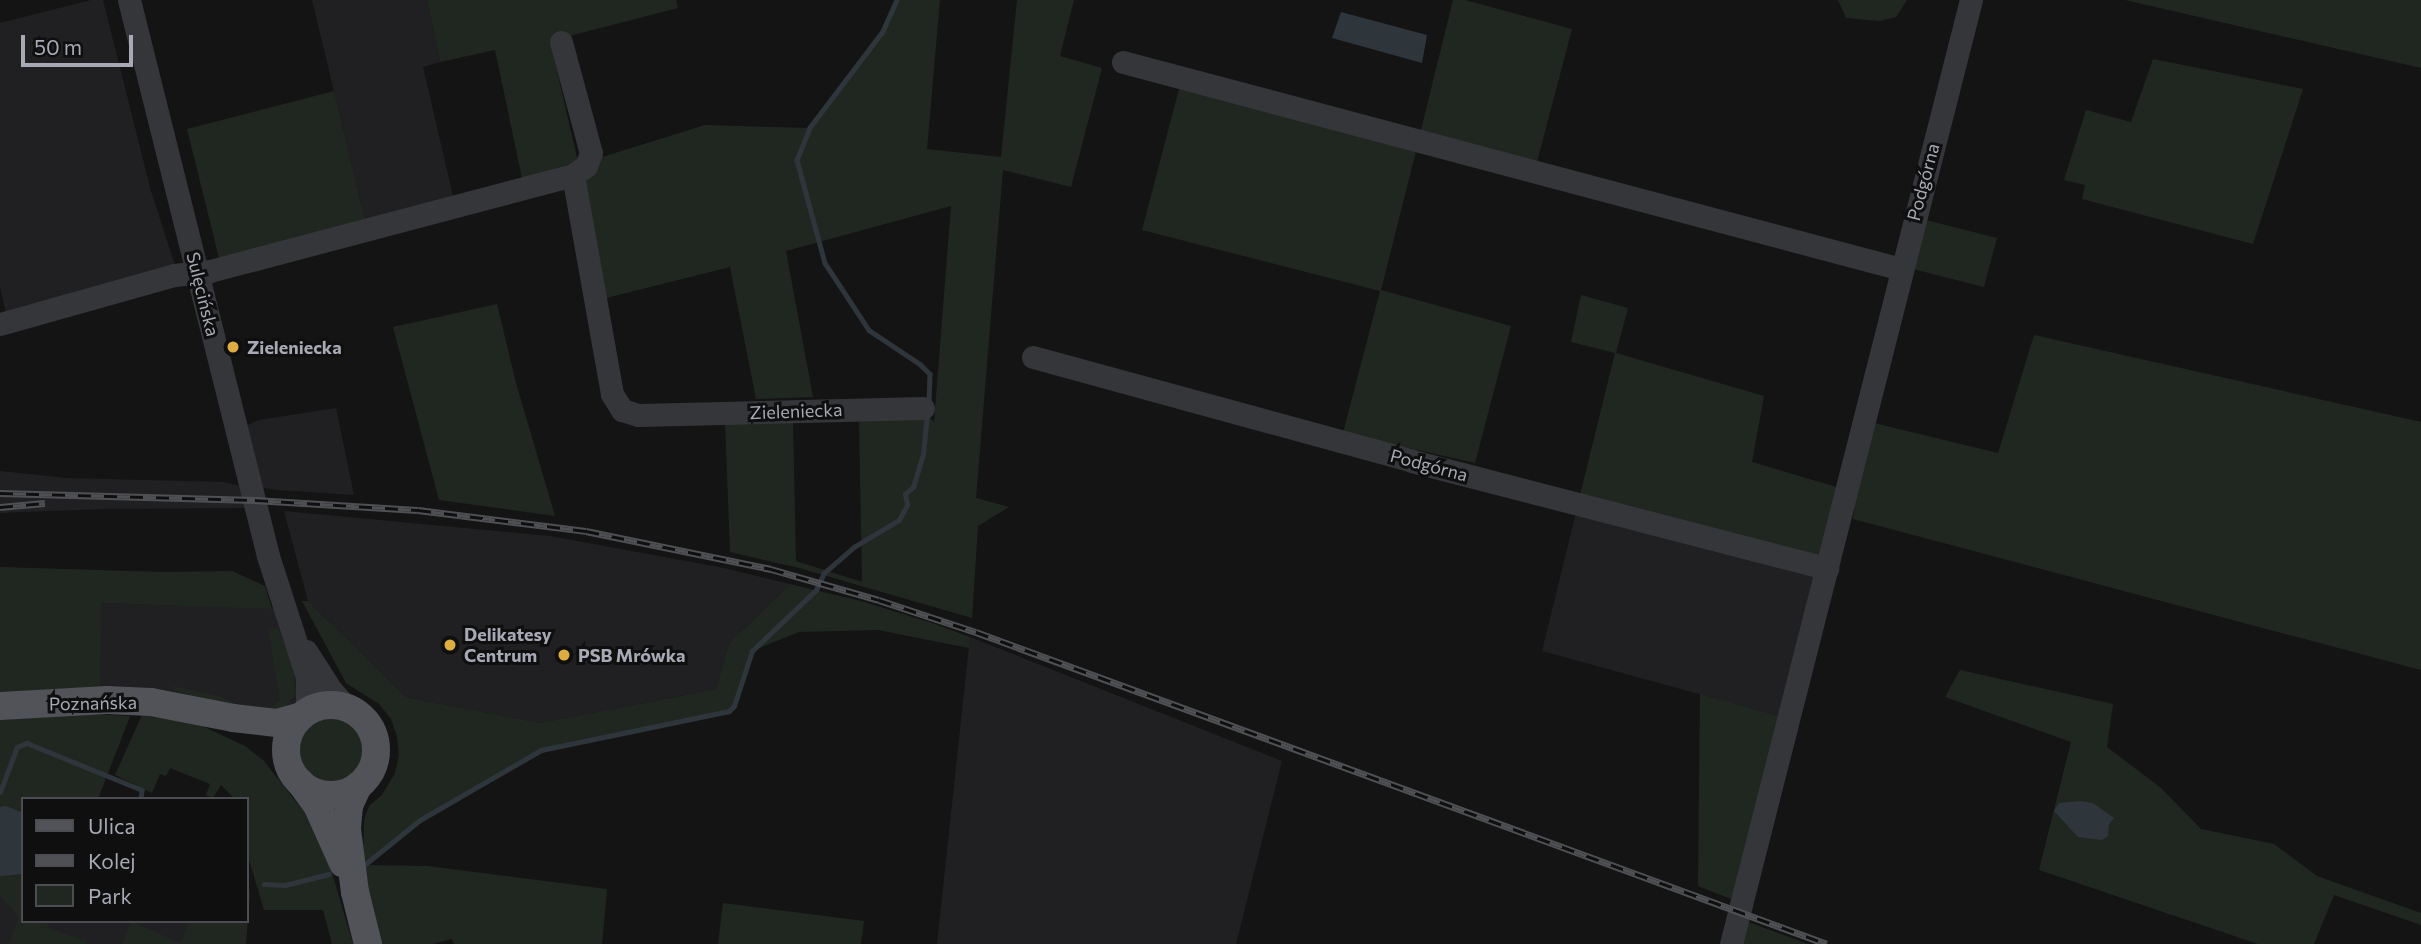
<!DOCTYPE html>
<meta charset="utf-8">
<style>
body{margin:0}
#map{position:relative;width:2421px;height:944px;overflow:hidden;background:#141415;font-family:Commissioner,sans-serif}
div>[style]{position:absolute}
[style*='--x']{left:calc(var(--x)*1px);top:calc(var(--y)*1px);width:calc(var(--w)*1px);rotate:calc(var(--a)*1deg)}
.built>*{inset:0;background:#202022}
.green>*{inset:0;background:#202721}
.round{border-radius:50%}
.water>*{inset:0;background:#2e363c}
.stream>*{height:4.5px;margin:-2.25px;padding:0 2.25px;transform-origin:2.25px;border-radius:2.25px;background:#2e363c}
.minor>*{height:23px;margin:-11.5px;padding:0 11.5px;transform-origin:11.5px;border-radius:11.5px;background:#35363a}
.major>*{height:28px;margin:-14px;padding:0 14px;transform-origin:14px;border-radius:14px;background:#515358}
.major>.ring{margin:-14px;padding:0;box-sizing:content-box;background:none;border:28px solid #515358;border-radius:50%}
.rail>*{height:7px;margin-top:-3.5px;transform-origin:0;background:repeating-linear-gradient(90deg,#0f0f10 0 13px,#4e5054 0 26px);box-sizing:border-box;border-block:2px solid #4e5054}
.dots>*{width:19px;height:19px;translate:-50% -50%;box-sizing:border-box;border:4px solid #0f0f10;border-radius:50%}
span{translate:-50% -50%;white-space:nowrap;text-align:center;line-height:1.15;-webkit-text-stroke:6px #0f0f10;paint-order:stroke}
.street-label{font-size:18px;color:#a7aab4}
.poi-label{font-size:18px;color:#a7aab4;font-weight:700}
.left{translate:0 -50%;text-align:left}
.legend{position:absolute;left:21px;top:797px;width:228px;height:126px;box-sizing:border-box;background:#0f0f10;border:2px solid #4c4d52;margin:0;padding:9px 12px;list-style:none;font-size:21px;color:#a7aab4}
.legend li{display:flex;align-items:center;gap:14px;height:35px}
.legend b{width:35px;border:2px solid #4c4d52}
.scale{position:absolute;left:21px;top:35px;width:112px;height:32px;box-sizing:border-box;border:4px solid #a7aab4;border-top:0;padding-left:9px;font-size:21px;line-height:24px;white-space:nowrap;color:#a7aab4;-webkit-text-stroke:5px #0f0f10;paint-order:stroke}
</style>
<div id="map">
<div class="built">
<i style="clip-path:polygon(91px 0,103px 0,151px 191px,175px 265px,6px 313px,0 287px,0 23px)"></i>
<i style="clip-path:polygon(312px 0,427px 0,440px 62px,423px 67px,453px 196px,365px 220px)"></i>
<i style="clip-path:polygon(336px 408px,354px 495px,277px 490px,251px 486px,237px 430px,259px 420px)"></i>
<i style="clip-path:polygon(0 471px,67px 478px,224px 482px,240px 486px,246px 508px,102px 509px,0 513px)"></i>
<i style="clip-path:polygon(1577px 509px,1809px 570px,1813px 577px,1779px 716px,1542px 651px)"></i>
<i style="clip-path:polygon(284px 511px,550px 536px,724px 568px,790px 584px,729px 643px,716px 689px,540px 723px,406px 697px,308px 601px)"></i>
<i style="clip-path:polygon(100px 603px,286px 609px,307px 712px,100px 700px)"></i>
<i style="clip-path:polygon(970px 637px,1282px 761px,1236px 944px,937px 944px)"></i>
<i style="clip-path:polygon(130px 716px,98px 799px,23px 799px,23px 921px,213px 921px,206px 944px,0 944px,0 720px)"></i>
</div>
<div class="green">
<i style="clip-path:polygon(427px 0,676px 0,678px 8px,550px 41px,578px 162px,522px 178px,495px 50px,440px 62px)"></i>
<i style="clip-path:polygon(897px 0,940px 0,927px 149px,1001px 157px,1017px 0,1074px 0,1060px 56px,1102px 68px,1071px 187px,1003px 170px,976px 498px,1009px 507px,978px 526px,972px 618px,799px 568px,730px 552px,725px 422px,793px 421px,796px 561px,862px 582px,859px 419px,929px 417px,934px 422px,951px 206px,786px 251px,813px 397px,756px 399px,730px 267px,606px 298px,584px 183px,595px 172px,599px 158px,705px 125px,810px 128px,882px 33px)"></i>
<i style="clip-path:polygon(1453px 0,1465px 0,1572px 29px,1536px 166px,1420px 134px)"></i>
<i style="clip-path:polygon(1838px 0,1907px 0,1896px 17px,1879px 21px,1846px 18px)"></i>
<i style="clip-path:polygon(2125px 0,2421px 0,2421px 68px)"></i>
<i style="clip-path:polygon(2153px 59px,2303px 89px,2253px 244px,2082px 199px,2085px 185px,2064px 180px,2086px 110px,2131px 122px)"></i>
<i style="clip-path:polygon(1179px 89px,1417px 147px,1381px 290px,1511px 326px,1475px 463px,1343px 433px,1380px 291px,1142px 230px)"></i>
<i style="clip-path:polygon(334px 91px,365px 220px,219px 258px,187px 129px)"></i>
<i style="clip-path:polygon(1926px 220px,1997px 238px,1984px 287px,1913px 269px)"></i>
<i style="clip-path:polygon(1581px 295px,1628px 308px,1616px 353px,1764px 396px,1752px 462px,1840px 488px,1822px 561px,1580px 495px,1615px 353px,1571px 342px)"></i>
<i style="clip-path:polygon(497px 304px,516px 383px,555px 516px,439px 500px,393px 327px)"></i>
<i style="clip-path:polygon(2034px 335px,2421px 422px,2421px 670px,1853px 519px,1856px 492px,1874px 423px,1998px 453px)"></i>
<i style="clip-path:polygon(0 567px,165px 572px,232px 571px,265px 586px,272px 609px,101px 603px,100px 700px,0 706px)"></i>
<i style="clip-path:polygon(790px 584px,861px 601px,935px 624px,970px 637px,969px 648px,878px 630px,799px 632px,752px 651px,734px 706px,729px 711px,541px 750px,420px 820px,364px 865px,427px 866px,607px 889px,602px 944px,454px 944px,452px 939px,432px 944px,380px 944px,363px 866px,364px 820px,369px 806px,382px 795px,395px 773px,399px 755px,397px 736px,391px 719px,379px 704px,346px 683px,302px 601px,308px 601px,406px 697px,540px 723px,716px 689px,729px 643px)"></i>
<i style="clip-path:polygon(278px 628px,292px 664px,296px 693px,285px 707px,276px 711px,270px 708px,280px 700px,268px 629px)"></i>
<i style="clip-path:polygon(1960px 670px,2113px 704px,2107px 747px,2161px 788px,2201px 829px,2274px 844px,2317px 876px,2421px 913px,2421px 925px,2334px 895px,2314px 944px,2258px 944px,2039px 870px,2071px 742px,1945px 697px)"></i>
<i style="clip-path:polygon(173px 686px,222px 697px,248px 710px,189px 699px,190px 695px,174px 690px)"></i>
<i style="clip-path:polygon(1700px 694px,1779px 716px,1736px 901px,1698px 886px)"></i>
<i style="clip-path:polygon(91px 714px,130px 716px,98px 799px,23px 799px,23px 921px,49px 921px,47px 928px,86px 941px,87px 944px,9px 944px,19px 917px,0 896px,0 720px)"></i>
<i style="clip-path:polygon(142px 715px,198px 724px,245px 746px,264px 761px,320px 832px,353px 944px,332px 944px,323px 910px,264px 910px,247px 853px,247px 799px,235px 799px,221px 785px,213px 798px,206px 795px,210px 784px,170px 768px,166px 776px,160px 774px,152px 793px,115px 775px)"></i>
<i class="round" style="left:299px;top:717px;width:68px;height:68px"></i>
<i style="clip-path:polygon(247px 881px,250px 893px,246px 944px,122px 944px,132px 922px,180px 943px,190px 921px,247px 921px)"></i>
<i style="clip-path:polygon(723px 903px,864px 921px,861px 944px,718px 944px)"></i>
<i style="clip-path:polygon(1743px 920px,1808px 944px,1736px 944px)"></i>
</div>
<div class="water">
<i style="clip-path:polygon(1341px 12px,1427px 35px,1422px 63px,1332px 38px)"></i>
<i style="clip-path:polygon(2080px 801px,2093px 803px,2114px 818px,2109px 824px,2108px 836px,2102px 840px,2078px 837px,2054px 811px,2059px 803px)"></i>
<i style="clip-path:polygon(6px 806px,23px 813px,23px 874px,0 876px,0 807px)"></i>
</div>
<div class="stream">
<i style="--x:897;--y:0;--w:36;--a:114"></i>
<i style="--x:882;--y:33;--w:119;--a:127.2"></i>
<i style="--x:810;--y:128;--w:35;--a:112"></i>
<i style="--x:797;--y:160;--w:107;--a:74.8"></i>
<i style="--x:825;--y:263;--w:80;--a:56.7"></i>
<i style="--x:869;--y:330;--w:61;--a:33.7"></i>
<i style="--x:920;--y:364;--w:14;--a:45"></i>
<i style="--x:930;--y:374;--w:28;--a:92"></i>
<i style="--x:0;--y:792;--w:48;--a:-69.3"></i>
<i style="--x:17;--y:747;--w:11;--a:-22"></i>
<i style="--x:27;--y:743;--w:124;--a:22.2"></i>
<i style="--x:142;--y:790;--w:9;--a:96"></i>
<i style="--x:363;--y:866;--w:73;--a:-38.9"></i>
<i style="--x:420;--y:820;--w:140;--a:-30"></i>
<i style="--x:541;--y:750;--w:192;--a:-11.7"></i>
<i style="--x:729;--y:711;--w:7;--a:-45"></i>
<i style="--x:734;--y:706;--w:58;--a:-71.9"></i>
<i style="--x:752;--y:651;--w:88;--a:-43.6"></i>
<i style="--x:816;--y:590;--w:19;--a:-65"></i>
<i style="--x:824;--y:573;--w:40;--a:-41"></i>
<i style="--x:854;--y:547;--w:52;--a:-31"></i>
<i style="--x:899;--y:520;--w:17;--a:-62"></i>
<i style="--x:907;--y:505;--w:11;--a:-100"></i>
<i style="--x:905;--y:494;--w:11;--a:-41"></i>
<i style="--x:913;--y:487;--w:34;--a:-73"></i>
<i style="--x:923;--y:454;--w:40;--a:-84.3"></i>
<i style="--x:264;--y:884;--w:21;--a:3"></i>
<i style="--x:285;--y:885;--w:45;--a:-14"></i>
</div>
<div class="minor">
<i style="--x:129;--y:0;--w:573;--a:75.96"></i>
<i style="--x:268;--y:556;--w:127;--a:72.1"></i>
<i style="--x:307;--y:677;--w:35;--a:90"></i>
<i style="--x:561;--y:42;--w:115;--a:74.9"></i>
<i style="--x:591;--y:153;--w:14;--a:111"></i>
<i style="--x:586;--y:166;--w:16;--a:145"></i>
<i style="--x:1123;--y:62;--w:805;--a:14.9"></i>
<i style="--x:0;--y:324;--w:181;--a:-15.7"></i>
<i style="--x:174;--y:275;--w:36;--a:-6"></i>
<i style="--x:210;--y:271;--w:375;--a:-14.8"></i>
<i style="--x:573;--y:175;--w:222;--a:79.9"></i>
<i style="--x:612;--y:394;--w:19;--a:58"></i>
<i style="--x:622;--y:410;--w:17;--a:17"></i>
<i style="--x:638;--y:415;--w:285;--a:-1.4"></i>
<i style="--x:1033;--y:357;--w:393;--a:15.3"></i>
<i style="--x:1412;--y:461;--w:429;--a:14.5"></i>
<i style="--x:306;--y:651;--w:46;--a:57.3"></i>
<i style="--x:331;--y:690;--w:24;--a:48"></i>
<i style="--x:1731;--y:944;--w:974;--a:-75.74"></i>
</div>
<div class="major">
<i class="ring" style="left:286px;top:705px;width:62px;height:62px"></i>
<i style="--x:0;--y:706;--w:107;--a:-3.2"></i>
<i style="--x:107;--y:700;--w:44;--a:2.6"></i>
<i style="--x:151;--y:702;--w:84;--a:11"></i>
<i style="--x:233;--y:718;--w:44;--a:6.5"></i>
<i style="--x:277;--y:723;--w:25;--a:-16"></i>
<i style="--x:300;--y:782;--w:29;--a:54"></i>
<i style="--x:317;--y:805;--w:64;--a:65.9"></i>
<i style="--x:358;--y:786;--w:21;--a:115"></i>
<i style="--x:349;--y:805;--w:24;--a:95"></i>
<i style="--x:347;--y:829;--w:64;--a:82.8"></i>
<i style="--x:355;--y:892;--w:54;--a:76"></i>
</div>
<div class="rail">
<i style="--x:0;--y:493;--w:255;--a:1.6"></i>
<i style="--x:255;--y:500;--w:163;--a:3.5"></i>
<i style="--x:418;--y:510;--w:169;--a:7.1"></i>
<i style="--x:586;--y:531;--w:189;--a:11.6"></i>
<i style="--x:771;--y:569;--w:112;--a:16"></i>
<i style="--x:879;--y:600;--w:102;--a:18.3"></i>
<i style="--x:976;--y:632;--w:906;--a:20.13"></i>
<i style="--x:0;--y:507;--w:45;--a:-5.1"></i>
</div>
<div class="dots">
<i style="left:233px;top:347px;background:#dead42"></i>
<i style="left:450px;top:645px;background:#dead42"></i>
<i style="left:564px;top:655px;background:#dead42"></i>
</div>
<div class="street-label">
<span style="left:1923px;top:182px;rotate:-75deg">Podgórna</span>
<span style="left:203px;top:294px;rotate:76deg">Sulęcińska</span>
<span style="left:796px;top:411px;rotate:-2deg">Zieleniecka</span>
<span style="left:1429px;top:465px;rotate:15deg">Podgórna</span>
<span style="left:93px;top:703px;rotate:-1deg">Poznańska</span>
</div>
<div class="poi-label">
<span class="left" style="left:247px;top:347px">Zieleniecka</span>
<span class="left" style="left:464px;top:645px">Delikatesy<br>Centrum</span>
<span class="left" style="left:578px;top:655px">PSB Mrówka</span>
</div>
<ul class="legend">
<li><b style="height:9px;background:#515358"></b>Ulica</li>
<li><b style="height:9px;background:#4e5054"></b>Kolej</li>
<li><b style="height:19px;background:#202721"></b>Park</li>
</ul>
<div class="scale">50 m</div>
</div>
